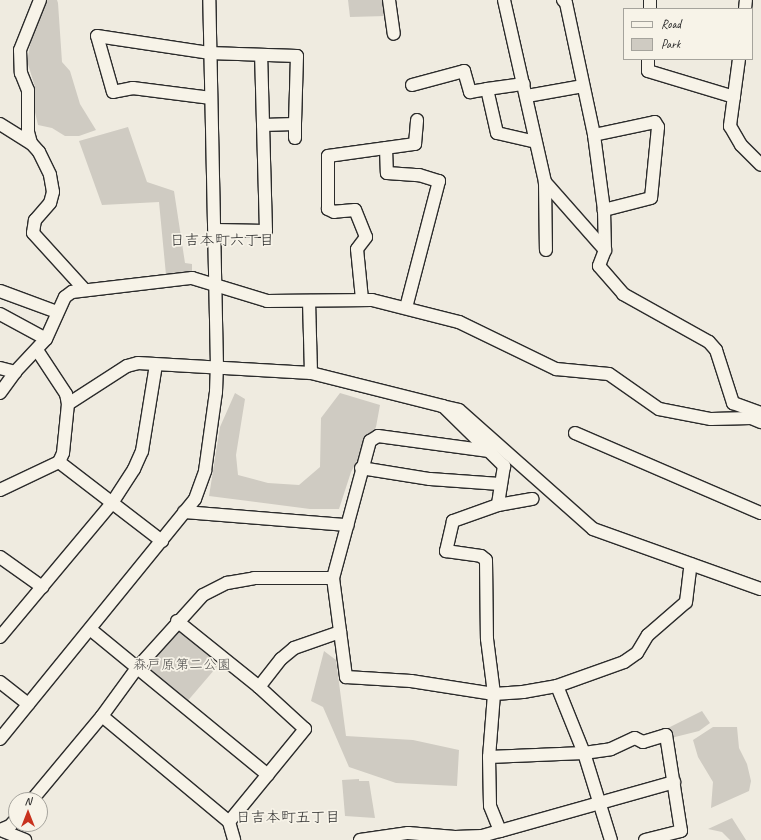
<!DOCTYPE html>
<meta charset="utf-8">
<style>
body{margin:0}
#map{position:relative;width:761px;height:840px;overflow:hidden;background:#efebe0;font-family:Caveat,"Klee One",sans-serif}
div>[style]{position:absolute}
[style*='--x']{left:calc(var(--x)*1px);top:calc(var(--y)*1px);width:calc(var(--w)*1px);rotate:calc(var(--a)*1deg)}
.green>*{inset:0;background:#cfcbc2}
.roads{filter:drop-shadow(1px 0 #2b2b2b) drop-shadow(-1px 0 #2b2b2b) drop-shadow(0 1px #2b2b2b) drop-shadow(0 -1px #2b2b2b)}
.minor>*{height:12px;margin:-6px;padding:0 6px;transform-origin:6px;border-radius:6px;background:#f7f3e8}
span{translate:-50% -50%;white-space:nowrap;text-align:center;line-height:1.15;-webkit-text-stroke:3.5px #f7f3e8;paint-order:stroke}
.park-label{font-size:14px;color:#545351}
.neighbourhood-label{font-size:15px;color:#2b2b2b}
.legend{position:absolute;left:623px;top:8px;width:130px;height:52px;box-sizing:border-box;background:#f7f3e8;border:1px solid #a5a39c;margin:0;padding:5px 7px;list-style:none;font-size:12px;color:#2b2b2b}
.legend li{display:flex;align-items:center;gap:8px;height:20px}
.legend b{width:20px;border:1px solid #a5a39c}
.north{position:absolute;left:8px;top:792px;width:40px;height:40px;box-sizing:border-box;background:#f7f3e8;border:1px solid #a5a39c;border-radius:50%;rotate:0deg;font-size:11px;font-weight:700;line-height:16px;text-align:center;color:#2b2b2b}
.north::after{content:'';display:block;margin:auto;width:14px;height:18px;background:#c8321e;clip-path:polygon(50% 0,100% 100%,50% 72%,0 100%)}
</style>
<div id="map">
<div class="green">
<i style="clip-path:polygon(47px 0,57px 0,58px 3px,62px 62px,70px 71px,80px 104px,96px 130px,79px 136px,65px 136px,52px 128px,38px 125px,34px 108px,35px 87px,27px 61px,32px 36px)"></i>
<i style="clip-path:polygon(348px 0,385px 0,386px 16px,350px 17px)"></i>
<i style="clip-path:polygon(128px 127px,147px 182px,174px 191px,185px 263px,192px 264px,192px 274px,166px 275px,159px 202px,102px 205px,79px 141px)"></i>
<i style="clip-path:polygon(235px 393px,245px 399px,236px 455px,238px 475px,268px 483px,299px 485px,320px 467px,321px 418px,340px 393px,380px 405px,376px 427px,351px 472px,339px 509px,310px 509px,209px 496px,220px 427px)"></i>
<i style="clip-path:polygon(179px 627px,221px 662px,185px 704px,144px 668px)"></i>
<i style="clip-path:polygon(324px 651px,336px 660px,346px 736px,413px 740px,459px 750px,457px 786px,396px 783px,349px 767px,323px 707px,311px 701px)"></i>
<i style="clip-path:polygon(702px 711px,710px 723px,699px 731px,671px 738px,668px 728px)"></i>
<i style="clip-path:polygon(713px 727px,737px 727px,739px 748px,747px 764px,751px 781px,749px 791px,711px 808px,713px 782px,698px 757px,693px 740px)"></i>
<i style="clip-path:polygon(359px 779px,359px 781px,369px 781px,375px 818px,345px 816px,342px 780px)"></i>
<i style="clip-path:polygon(732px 818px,746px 840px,730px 840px,722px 832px,708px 829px)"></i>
</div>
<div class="roads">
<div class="minor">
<i style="--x:40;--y:0;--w:54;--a:111.8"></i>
<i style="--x:20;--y:50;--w:23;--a:88"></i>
<i style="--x:21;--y:73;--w:18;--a:68"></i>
<i style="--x:28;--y:90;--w:42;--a:90"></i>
<i style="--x:28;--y:132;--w:11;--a:75"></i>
<i style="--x:31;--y:143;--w:12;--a:48"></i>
<i style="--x:39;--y:152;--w:25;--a:64"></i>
<i style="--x:50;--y:175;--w:17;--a:80"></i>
<i style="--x:53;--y:192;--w:11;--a:105"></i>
<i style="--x:50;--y:203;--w:23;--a:131"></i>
<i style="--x:35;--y:220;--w:13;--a:99"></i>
<i style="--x:33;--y:233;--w:76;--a:47.7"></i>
<i style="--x:389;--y:0;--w:34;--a:82"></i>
<i style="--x:504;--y:0;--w:187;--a:77.3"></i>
<i style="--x:545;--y:182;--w:68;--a:89.2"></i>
<i style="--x:563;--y:0;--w:4;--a:45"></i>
<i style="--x:566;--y:3;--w:135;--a:78"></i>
<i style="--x:594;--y:135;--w:76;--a:82.4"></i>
<i style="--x:604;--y:210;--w:40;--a:88.6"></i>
<i style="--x:605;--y:250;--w:17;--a:111"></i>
<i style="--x:599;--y:266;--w:37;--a:49"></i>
<i style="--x:623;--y:294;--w:98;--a:29.2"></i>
<i style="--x:709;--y:342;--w:11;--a:49"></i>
<i style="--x:716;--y:350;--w:56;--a:72.2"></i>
<i style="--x:733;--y:403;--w:30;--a:20"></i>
<i style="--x:650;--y:9;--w:9;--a:-90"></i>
<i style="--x:745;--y:9;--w:9;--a:-84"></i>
<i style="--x:648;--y:59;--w:12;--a:90"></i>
<i style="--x:648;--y:71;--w:90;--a:16.8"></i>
<i style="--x:739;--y:59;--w:68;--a:97.7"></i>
<i style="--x:730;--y:126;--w:22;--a:60"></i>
<i style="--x:741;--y:145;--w:28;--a:45"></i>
<i style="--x:412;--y:85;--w:54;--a:-15.1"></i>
<i style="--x:464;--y:71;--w:22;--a:74"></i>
<i style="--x:470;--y:92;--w:17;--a:-10"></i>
<i style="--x:487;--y:89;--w:45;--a:77.2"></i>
<i style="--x:497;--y:133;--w:39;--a:13"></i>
<i style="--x:487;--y:89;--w:37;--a:-8"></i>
<i style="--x:527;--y:96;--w:57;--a:-10.1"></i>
<i style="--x:211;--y:98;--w:79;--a:-172.7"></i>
<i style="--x:133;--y:88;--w:20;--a:169"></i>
<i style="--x:113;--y:92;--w:58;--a:-105.9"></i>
<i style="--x:97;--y:36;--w:113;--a:8.6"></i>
<i style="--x:209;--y:53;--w:88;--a:2"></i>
<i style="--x:297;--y:56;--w:68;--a:91.7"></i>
<i style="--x:295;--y:124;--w:32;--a:178"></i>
<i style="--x:0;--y:124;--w:36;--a:32"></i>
<i style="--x:295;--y:124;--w:14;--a:90"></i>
<i style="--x:594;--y:135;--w:62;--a:-12"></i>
<i style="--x:655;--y:122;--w:6;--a:59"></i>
<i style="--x:658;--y:127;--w:71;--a:95.6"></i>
<i style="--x:651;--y:198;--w:49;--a:165.7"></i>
<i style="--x:386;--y:148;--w:25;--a:88"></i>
<i style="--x:387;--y:173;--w:32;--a:4"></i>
<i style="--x:419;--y:175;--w:21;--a:17"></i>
<i style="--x:439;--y:181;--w:131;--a:104.6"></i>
<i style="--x:545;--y:182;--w:91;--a:48.6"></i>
<i style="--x:215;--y:230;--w:51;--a:1.1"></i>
<i style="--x:266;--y:231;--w:176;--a:-91.6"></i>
<i style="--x:0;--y:291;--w:61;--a:20.2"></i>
<i style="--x:362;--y:299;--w:50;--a:-95.7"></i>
<i style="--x:357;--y:249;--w:15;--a:-53"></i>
<i style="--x:366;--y:237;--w:29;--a:-112"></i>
<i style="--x:355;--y:210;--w:21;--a:175"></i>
<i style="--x:334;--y:212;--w:7;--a:-153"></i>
<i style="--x:328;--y:209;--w:53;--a:-90"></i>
<i style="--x:328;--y:156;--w:88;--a:-7.9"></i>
<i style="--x:415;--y:144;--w:24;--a:-85"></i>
<i style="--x:309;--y:301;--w:72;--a:88.4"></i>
<i style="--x:0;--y:314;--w:52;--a:28.5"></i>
<i style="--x:0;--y:368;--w:16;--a:15"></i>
<i style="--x:0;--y:393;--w:26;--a:-54"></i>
<i style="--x:15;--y:372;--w:45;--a:-46.8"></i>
<i style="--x:46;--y:339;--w:46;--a:-65.7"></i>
<i style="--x:65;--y:297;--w:9;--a:-36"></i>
<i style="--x:72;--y:292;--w:121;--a:-6.7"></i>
<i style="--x:192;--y:278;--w:78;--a:17"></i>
<i style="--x:267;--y:301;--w:105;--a:-0.5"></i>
<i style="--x:372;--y:300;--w:90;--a:14.2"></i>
<i style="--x:459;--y:322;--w:108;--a:25.9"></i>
<i style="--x:556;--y:369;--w:53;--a:5.4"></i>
<i style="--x:609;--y:374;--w:61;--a:35"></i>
<i style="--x:659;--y:409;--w:53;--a:10.9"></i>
<i style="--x:711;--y:419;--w:40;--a:-1.4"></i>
<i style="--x:751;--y:418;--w:11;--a:22"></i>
<i style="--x:68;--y:404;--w:70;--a:-32.8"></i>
<i style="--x:127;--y:366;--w:11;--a:-15"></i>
<i style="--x:138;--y:363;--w:173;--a:3.3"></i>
<i style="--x:311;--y:373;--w:135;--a:14.1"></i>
<i style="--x:442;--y:406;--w:17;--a:13"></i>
<i style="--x:459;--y:410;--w:179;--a:41.6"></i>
<i style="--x:593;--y:529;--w:178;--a:19.7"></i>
<i style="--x:443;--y:406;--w:86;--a:44.5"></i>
<i style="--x:504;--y:466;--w:39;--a:99"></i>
<i style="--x:498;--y:505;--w:48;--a:160.4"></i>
<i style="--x:453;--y:521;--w:31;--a:103"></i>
<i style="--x:446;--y:551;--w:35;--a:8"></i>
<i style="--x:481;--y:556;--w:6;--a:39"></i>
<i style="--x:486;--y:560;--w:79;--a:89.3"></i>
<i style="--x:487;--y:639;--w:55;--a:82.7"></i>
<i style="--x:494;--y:694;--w:63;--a:94.5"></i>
<i style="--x:489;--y:757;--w:49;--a:88.8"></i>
<i style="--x:490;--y:806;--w:27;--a:68"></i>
<i style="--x:500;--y:831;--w:181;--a:-15.7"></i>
<i style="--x:575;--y:433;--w:202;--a:23.3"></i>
<i style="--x:489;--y:451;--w:112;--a:-172.3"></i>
<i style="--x:378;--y:436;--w:9;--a:148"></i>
<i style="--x:370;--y:441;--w:142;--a:105.1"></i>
<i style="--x:333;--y:578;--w:100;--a:82.5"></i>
<i style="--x:346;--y:677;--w:65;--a:3.5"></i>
<i style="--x:411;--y:681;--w:84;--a:8.9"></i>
<i style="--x:494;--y:694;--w:29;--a:-4"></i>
<i style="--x:523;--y:692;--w:35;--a:-10"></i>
<i style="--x:557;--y:686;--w:71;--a:-19.7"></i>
<i style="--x:624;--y:662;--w:16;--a:-35"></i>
<i style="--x:637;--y:653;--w:21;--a:-59"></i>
<i style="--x:648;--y:635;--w:50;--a:-41"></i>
<i style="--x:686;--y:602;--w:38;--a:-83"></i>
<i style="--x:59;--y:462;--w:130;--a:37.5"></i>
<i style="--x:361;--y:468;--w:70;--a:9.1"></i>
<i style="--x:430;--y:479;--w:70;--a:4.1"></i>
<i style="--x:0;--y:490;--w:65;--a:-25.4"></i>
<i style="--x:59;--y:462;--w:10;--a:-66"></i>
<i style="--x:63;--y:453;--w:49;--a:-84.2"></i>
<i style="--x:68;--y:404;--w:10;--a:-101"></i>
<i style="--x:66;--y:394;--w:53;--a:-123.4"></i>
<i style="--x:498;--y:505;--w:35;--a:-10"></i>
<i style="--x:184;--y:512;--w:164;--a:4.6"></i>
<i style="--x:0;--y:557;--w:52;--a:35.5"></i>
<i style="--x:177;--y:621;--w:105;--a:38.8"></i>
<i style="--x:259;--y:687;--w:62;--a:42.4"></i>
<i style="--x:305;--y:729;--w:120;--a:129.3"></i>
<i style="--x:90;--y:629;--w:230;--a:39.4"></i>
<i style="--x:0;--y:637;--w:175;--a:-50.1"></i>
<i style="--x:112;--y:503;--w:40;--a:-57.1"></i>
<i style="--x:134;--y:469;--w:20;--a:-66"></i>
<i style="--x:142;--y:451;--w:87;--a:-80.8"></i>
<i style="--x:0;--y:682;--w:36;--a:38"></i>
<i style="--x:557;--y:686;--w:72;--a:68.1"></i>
<i style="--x:584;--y:753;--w:91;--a:72.8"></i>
<i style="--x:259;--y:687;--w:36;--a:-52"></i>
<i style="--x:281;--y:659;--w:17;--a:-40"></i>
<i style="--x:294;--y:648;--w:49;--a:-19.2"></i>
<i style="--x:102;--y:716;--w:165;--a:39.8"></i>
<i style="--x:229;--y:822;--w:19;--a:74"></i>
<i style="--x:0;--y:739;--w:309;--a:-50.9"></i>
<i style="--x:195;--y:499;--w:30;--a:-70"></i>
<i style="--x:205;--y:471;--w:80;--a:-82.1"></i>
<i style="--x:216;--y:392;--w:25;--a:-88"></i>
<i style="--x:217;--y:367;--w:367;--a:-91.2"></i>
<i style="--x:489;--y:757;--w:95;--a:-2.4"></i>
<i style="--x:584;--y:753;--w:27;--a:-8"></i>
<i style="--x:611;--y:749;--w:26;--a:-25"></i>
<i style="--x:635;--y:738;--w:9;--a:27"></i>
<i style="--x:643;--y:742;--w:24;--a:-17"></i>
<i style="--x:666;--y:735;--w:97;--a:81.1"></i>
<i style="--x:681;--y:831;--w:37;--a:166"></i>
<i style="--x:32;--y:800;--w:109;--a:-50.2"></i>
<i style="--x:102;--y:716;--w:59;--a:-53.9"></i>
<i style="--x:137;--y:668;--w:98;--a:-47.9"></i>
<i style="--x:203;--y:595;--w:27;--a:-27"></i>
<i style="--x:227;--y:583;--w:27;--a:-10"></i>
<i style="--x:254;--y:578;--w:79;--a:0"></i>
<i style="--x:0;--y:830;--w:11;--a:-22"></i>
<i style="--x:10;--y:826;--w:9;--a:-49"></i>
<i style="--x:3;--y:831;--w:24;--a:22"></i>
<i style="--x:360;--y:840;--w:49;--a:-8.3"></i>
<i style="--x:408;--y:833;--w:47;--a:4.9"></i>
<i style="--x:455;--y:837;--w:27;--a:-2"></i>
<i style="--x:482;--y:836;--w:19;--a:-16"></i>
</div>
</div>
<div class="park-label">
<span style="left:182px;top:665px">森戸原第二公園</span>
</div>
<div class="neighbourhood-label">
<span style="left:222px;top:241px">日吉本町六丁目</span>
<span style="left:288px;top:818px">日吉本町五丁目</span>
</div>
<ul class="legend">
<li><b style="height:5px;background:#f7f3e8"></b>Road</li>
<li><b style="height:11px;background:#cfcbc2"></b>Park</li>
</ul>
<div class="north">N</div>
</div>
